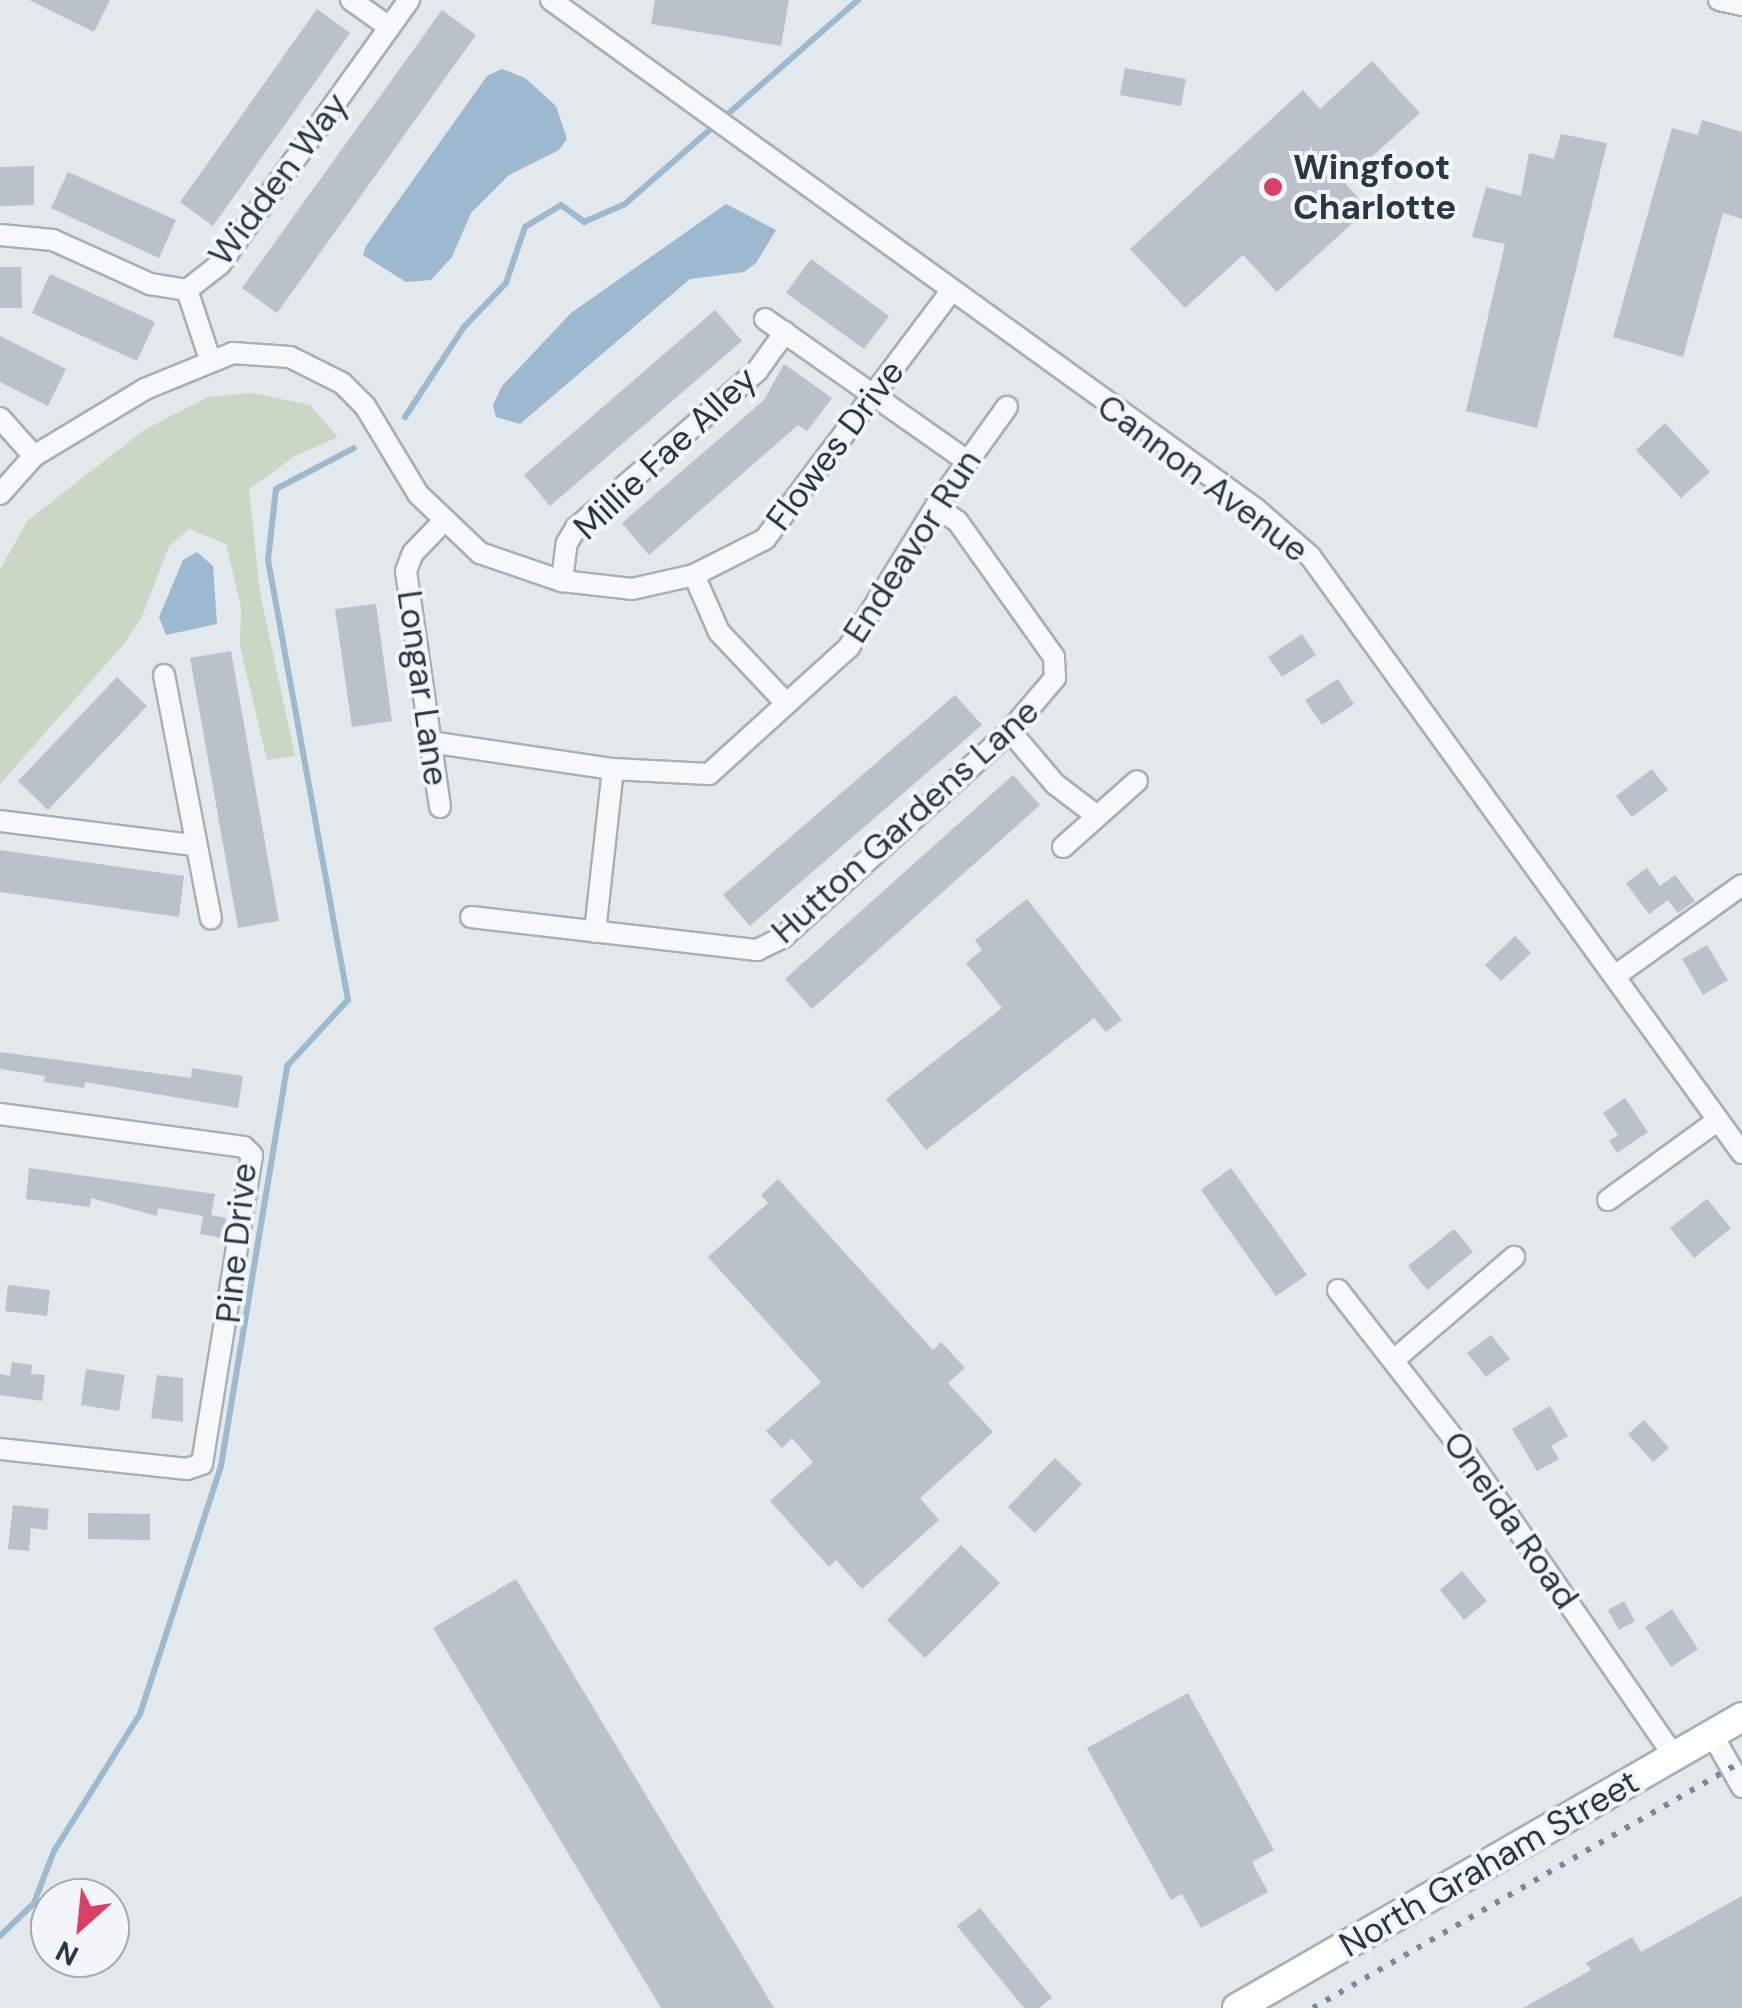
<!DOCTYPE html>
<style>
body{margin:0}
#map{position:relative;width:1742px;height:2008px;overflow:hidden;background:#e3e8ec;font-family:"DM Sans",sans-serif}
div>[style]{position:absolute}
[style*='--x']{left:calc(var(--x)*1px);top:calc(var(--y)*1px);width:calc(var(--w)*1px);rotate:calc(var(--a)*1deg)}
.green>*{inset:0;background:#cad7c4}
.water>*{inset:0;background:#9cb9cf}
.stream>*{height:6px;margin:-3px;padding:0 3px;transform-origin:3px;border-radius:3px;background:#9cb9cf}
.building>*{inset:0;background:#bac1cb}
.roads{filter:drop-shadow(2px 0 #a7afb7) drop-shadow(-2px 0 #a7afb7) drop-shadow(0 2px #a7afb7) drop-shadow(0 -2px #a7afb7)}
.street>*{height:20px;margin:-10px;padding:0 10px;transform-origin:10px;border-radius:10px;background:#f7f8fa}
.secondary>*{height:28px;margin:-14px;padding:0 14px;transform-origin:14px;border-radius:14px;background:#fff}
.rail>*{height:6px;margin-top:-3px;transform-origin:0;background:repeating-linear-gradient(90deg,#7b8898 0 5px,transparent 0 15px)}
.dots>*{width:28px;height:28px;translate:-50% -50%;box-sizing:border-box;border:5px solid #f3f6f9;border-radius:50%}
span{translate:-50% -50%;white-space:nowrap;text-align:center;line-height:1.15;-webkit-text-stroke:8px #f3f6f9;paint-order:stroke}
.poi-label{font-size:35px;color:#293747;font-weight:700}
.left{translate:0 -50%;text-align:left}
.street-label{font-size:35px;color:#293747}
.north{position:absolute;left:30px;top:1878px;width:100px;height:100px;box-sizing:border-box;background:#f3f6f9;border:2px solid #a2aab2;border-radius:50%;rotate:207deg;font-size:28px;font-weight:700;line-height:40px;text-align:center;color:#293747}
.north::after{content:'';display:block;margin:auto;width:35px;height:45px;background:#db3f65;clip-path:polygon(50% 0,100% 100%,50% 72%,0 100%)}
</style>
<div id="map">
<div class="green">
<i style="clip-path:polygon(253px 393px,310px 405px,338px 437px,295px 456px,249px 489px,260px 593px,295px 756px,267px 760px,240px 646px,241px 607px,226px 544px,189px 529px,169px 546px,141px 619px,122px 646px,0 784px,0 570px,27px 521px,144px 430px,208px 397px)"></i>
</div>
<div class="water">
<i style="clip-path:polygon(502px 69px,525px 78px,556px 106px,567px 139px,559px 150px,509px 175px,471px 213px,452px 257px,431px 280px,406px 282px,363px 255px,366px 246px,487px 76px)"></i>
<i style="clip-path:polygon(726px 204px,776px 230px,756px 263px,744px 272px,690px 279px,520px 424px,496px 417px,493px 405px,502px 386px,571px 313px)"></i>
<i style="clip-path:polygon(197px 552px,213px 566px,217px 624px,166px 635px,159px 617px,183px 560px)"></i>
</div>
<div class="stream">
<i style="--x:405;--y:417;--w:108;--a:-56.8"></i>
<i style="--x:464;--y:327;--w:61;--a:-46.3"></i>
<i style="--x:506;--y:283;--w:59;--a:-71.3"></i>
<i style="--x:525;--y:227;--w:42;--a:-31.4"></i>
<i style="--x:561;--y:205;--w:29;--a:36"></i>
<i style="--x:584;--y:222;--w:45;--a:-23.7"></i>
<i style="--x:625;--y:204;--w:310;--a:-41.2"></i>
<i style="--x:0;--y:1936;--w:47;--a:-44.1"></i>
<i style="--x:34;--y:1903;--w:56;--a:-69"></i>
<i style="--x:54;--y:1851;--w:162;--a:-57.9"></i>
<i style="--x:140;--y:1714;--w:261;--a:-71.9"></i>
<i style="--x:221;--y:1466;--w:405;--a:-80.6"></i>
<i style="--x:287;--y:1066;--w:90;--a:-47.3"></i>
<i style="--x:348;--y:1000;--w:447;--a:-100.3"></i>
<i style="--x:268;--y:560;--w:71;--a:-83.6"></i>
<i style="--x:276;--y:489;--w:88;--a:-27.7"></i>
</div>
<div class="building">
<i style="clip-path:polygon(29px 0,110px 0,94px 32px)"></i>
<i style="clip-path:polygon(655px 0,789px 0,781px 46px,651px 24px)"></i>
<i style="clip-path:polygon(317px 9px,350px 33px,213px 226px,180px 202px)"></i>
<i style="clip-path:polygon(442px 10px,476px 35px,277px 313px,242px 288px)"></i>
<i style="clip-path:polygon(1372px 61px,1420px 113px,1344px 182px,1368px 209px,1277px 292px,1243px 255px,1185px 308px,1130px 249px,1303px 90px,1320px 109px)"></i>
<i style="clip-path:polygon(1125px 68px,1186px 79px,1181px 106px,1120px 95px)"></i>
<i style="clip-path:polygon(1702px 120px,1742px 132px,1742px 219px,1723px 213px,1683px 357px,1613px 337px,1672px 128px,1698px 135px)"></i>
<i style="clip-path:polygon(1561px 134px,1607px 143px,1537px 428px,1466px 411px,1505px 244px,1472px 237px,1486px 187px,1521px 196px,1529px 153px,1554px 159px)"></i>
<i style="clip-path:polygon(34px 166px,34px 205px,0 206px,0 167px)"></i>
<i style="clip-path:polygon(68px 172px,176px 220px,159px 258px,51px 208px)"></i>
<i style="clip-path:polygon(811px 259px,889px 316px,864px 349px,786px 293px)"></i>
<i style="clip-path:polygon(0 267px,21px 267px,22px 308px,0 308px)"></i>
<i style="clip-path:polygon(50px 274px,155px 322px,137px 361px,32px 313px)"></i>
<i style="clip-path:polygon(715px 310px,742px 341px,550px 506px,524px 475px)"></i>
<i style="clip-path:polygon(0 336px,66px 369px,48px 406px,0 382px)"></i>
<i style="clip-path:polygon(784px 364px,832px 398px,807px 431px,798px 425px,649px 555px,622px 523px,764px 400px)"></i>
<i style="clip-path:polygon(1665px 423px,1710px 472px,1681px 498px,1636px 450px)"></i>
<i style="clip-path:polygon(376px 604px,392px 721px,352px 727px,335px 609px)"></i>
<i style="clip-path:polygon(1302px 634px,1316px 655px,1282px 677px,1268px 657px)"></i>
<i style="clip-path:polygon(231px 651px,279px 921px,238px 928px,190px 658px)"></i>
<i style="clip-path:polygon(117px 677px,147px 706px,48px 810px,18px 781px)"></i>
<i style="clip-path:polygon(1338px 679px,1354px 704px,1322px 725px,1305px 700px)"></i>
<i style="clip-path:polygon(955px 695px,982px 725px,750px 926px,723px 895px)"></i>
<i style="clip-path:polygon(1652px 769px,1668px 790px,1632px 817px,1616px 796px)"></i>
<i style="clip-path:polygon(1013px 775px,1040px 805px,812px 1009px,785px 979px)"></i>
<i style="clip-path:polygon(0 850px,184px 876px,179px 917px,0 892px)"></i>
<i style="clip-path:polygon(1647px 868px,1660px 886px,1675px 875px,1695px 901px,1678px 913px,1668px 900px,1649px 914px,1626px 883px)"></i>
<i style="clip-path:polygon(1027px 899px,1122px 1020px,1106px 1032px,1094px 1018px,926px 1150px,886px 1099px,1002px 1008px,966px 963px,982px 950px,975px 940px)"></i>
<i style="clip-path:polygon(1515px 936px,1531px 953px,1501px 981px,1485px 965px)"></i>
<i style="clip-path:polygon(1707px 945px,1728px 980px,1703px 995px,1682px 959px)"></i>
<i style="clip-path:polygon(0 1052px,191px 1078px,192px 1068px,243px 1076px,238px 1108px,85px 1082px,84px 1088px,44px 1082px,45px 1076px,0 1069px)"></i>
<i style="clip-path:polygon(1625px 1098px,1648px 1132px,1617px 1153px,1609px 1141px,1618px 1135px,1603px 1113px)"></i>
<i style="clip-path:polygon(29px 1168px,215px 1194px,211px 1215px,226px 1218px,222px 1238px,200px 1234px,203px 1216px,158px 1208px,157px 1216px,91px 1198px,90px 1207px,26px 1199px)"></i>
<i style="clip-path:polygon(1231px 1168px,1307px 1275px,1276px 1296px,1201px 1190px)"></i>
<i style="clip-path:polygon(778px 1179px,933px 1350px,941px 1342px,965px 1368px,948px 1383px,993px 1432px,920px 1498px,939px 1520px,862px 1589px,836px 1560px,829px 1567px,770px 1501px,813px 1462px,792px 1438px,782px 1448px,766px 1431px,821px 1382px,708px 1257px,768px 1203px,761px 1195px)"></i>
<i style="clip-path:polygon(1707px 1199px,1731px 1228px,1694px 1258px,1670px 1228px)"></i>
<i style="clip-path:polygon(1454px 1229px,1473px 1252px,1427px 1290px,1408px 1266px)"></i>
<i style="clip-path:polygon(8px 1285px,50px 1290px,47px 1316px,5px 1311px)"></i>
<i style="clip-path:polygon(1491px 1335px,1510px 1359px,1486px 1377px,1467px 1353px)"></i>
<i style="clip-path:polygon(12px 1362px,32px 1365px,31px 1374px,45px 1375px,42px 1401px,0 1395px,0 1374px,10px 1376px)"></i>
<i style="clip-path:polygon(86px 1369px,125px 1375px,119px 1411px,81px 1405px)"></i>
<i style="clip-path:polygon(157px 1375px,183px 1378px,183px 1422px,151px 1418px)"></i>
<i style="clip-path:polygon(1550px 1406px,1568px 1436px,1551px 1446px,1559px 1459px,1537px 1471px,1512px 1429px)"></i>
<i style="clip-path:polygon(1644px 1420px,1669px 1448px,1653px 1462px,1628px 1434px)"></i>
<i style="clip-path:polygon(1055px 1458px,1082px 1484px,1035px 1533px,1008px 1507px)"></i>
<i style="clip-path:polygon(13px 1505px,49px 1509px,47px 1530px,31px 1528px,29px 1551px,8px 1549px)"></i>
<i style="clip-path:polygon(88px 1513px,150px 1514px,150px 1540px,88px 1539px)"></i>
<i style="clip-path:polygon(961px 1545px,1000px 1583px,925px 1658px,887px 1620px)"></i>
<i style="clip-path:polygon(1462px 1571px,1487px 1601px,1464px 1620px,1440px 1590px)"></i>
<i style="clip-path:polygon(516px 1579px,774px 2008px,661px 2008px,433px 1628px)"></i>
<i style="clip-path:polygon(1624px 1601px,1635px 1621px,1619px 1630px,1608px 1610px)"></i>
<i style="clip-path:polygon(1672px 1609px,1698px 1649px,1671px 1667px,1645px 1627px)"></i>
<i style="clip-path:polygon(1188px 1693px,1274px 1850px,1252px 1862px,1268px 1892px,1201px 1928px,1182px 1894px,1171px 1900px,1087px 1748px)"></i>
<i style="clip-path:polygon(1742px 1896px,1742px 2008px,1523px 2008px,1591px 1970px,1586px 1963px,1632px 1937px,1641px 1952px)"></i>
<i style="clip-path:polygon(980px 1908px,1052px 1998px,1039px 2008px,1024px 2008px,957px 1926px)"></i>
</div>
<div class="roads">
<div class="street">
<i style="--x:351;--y:0;--w:47;--a:35.4"></i>
<i style="--x:551;--y:0;--w:870;--a:35.83"></i>
<i style="--x:1256;--y:509;--w:72;--a:41"></i>
<i style="--x:1310;--y:556;--w:737;--a:54.11"></i>
<i style="--x:1719;--y:0;--w:24;--a:12"></i>
<i style="--x:0;--y:235;--w:53;--a:5.4"></i>
<i style="--x:53;--y:240;--w:107;--a:24.4"></i>
<i style="--x:150;--y:284;--w:37;--a:9"></i>
<i style="--x:187;--y:290;--w:42;--a:-38.2"></i>
<i style="--x:220;--y:264;--w:325;--a:-54.4"></i>
<i style="--x:187;--y:290;--w:73;--a:71.6"></i>
<i style="--x:765;--y:319;--w:247;--a:35.1"></i>
<i style="--x:0;--y:418;--w:51;--a:48.2"></i>
<i style="--x:0;--y:494;--w:51;--a:-48.2"></i>
<i style="--x:34;--y:456;--w:130;--a:-31.1"></i>
<i style="--x:145;--y:389;--w:95;--a:-22.2"></i>
<i style="--x:233;--y:353;--w:57;--a:4"></i>
<i style="--x:290;--y:357;--w:58;--a:26.6"></i>
<i style="--x:342;--y:383;--w:33;--a:45"></i>
<i style="--x:365;--y:406;--w:103;--a:58.9"></i>
<i style="--x:418;--y:494;--w:86;--a:43.6"></i>
<i style="--x:480;--y:553;--w:87;--a:18.9"></i>
<i style="--x:562;--y:581;--w:70;--a:6.5"></i>
<i style="--x:632;--y:589;--w:64;--a:-12.7"></i>
<i style="--x:694;--y:575;--w:80;--a:-26.9"></i>
<i style="--x:765;--y:539;--w:308;--a:-53.1"></i>
<i style="--x:694;--y:575;--w:62;--a:66.3"></i>
<i style="--x:719;--y:632;--w:98;--a:46.7"></i>
<i style="--x:562;--y:581;--w:38;--a:-83"></i>
<i style="--x:567;--y:543;--w:17;--a:-59"></i>
<i style="--x:576;--y:528;--w:240;--a:-40.9"></i>
<i style="--x:757;--y:371;--w:48;--a:-54.3"></i>
<i style="--x:164;--y:675;--w:248;--a:79.1"></i>
<i style="--x:1010;--y:731;--w:70;--a:49.7"></i>
<i style="--x:1055;--y:784;--w:53;--a:37.3"></i>
<i style="--x:430;--y:742;--w:185;--a:8.4"></i>
<i style="--x:613;--y:769;--w:96;--a:3"></i>
<i style="--x:709;--y:774;--w:189;--a:-42.2"></i>
<i style="--x:849;--y:647;--w:166;--a:-58.3"></i>
<i style="--x:936;--y:506;--w:122;--a:-54.4"></i>
<i style="--x:440;--y:807;--w:238;--a:-98.2"></i>
<i style="--x:406;--y:571;--w:19;--a:-69"></i>
<i style="--x:413;--y:553;--w:42;--a:-46"></i>
<i style="--x:0;--y:821;--w:195;--a:7.1"></i>
<i style="--x:1063;--y:847;--w:99;--a:-41.7"></i>
<i style="--x:471;--y:917;--w:288;--a:6.6"></i>
<i style="--x:757;--y:950;--w:28;--a:-26"></i>
<i style="--x:782;--y:938;--w:308;--a:-42.2"></i>
<i style="--x:1010;--y:731;--w:70;--a:-49.7"></i>
<i style="--x:1055;--y:678;--w:21;--a:-93"></i>
<i style="--x:1054;--y:657;--w:166;--a:-125.4"></i>
<i style="--x:958;--y:522;--w:27;--a:-144"></i>
<i style="--x:595;--y:932;--w:164;--a:-83.7"></i>
<i style="--x:1615;--y:976;--w:156;--a:-35.6"></i>
<i style="--x:0;--y:1114;--w:246;--a:7.7"></i>
<i style="--x:244;--y:1147;--w:11;--a:45"></i>
<i style="--x:252;--y:1155;--w:313;--a:99.2"></i>
<i style="--x:202;--y:1464;--w:16;--a:162"></i>
<i style="--x:187;--y:1469;--w:188;--a:-173.9"></i>
<i style="--x:1608;--y:1200;--w:136;--a:-36"></i>
<i style="--x:1338;--y:1290;--w:210;--a:52.1"></i>
<i style="--x:1467;--y:1456;--w:364;--a:55.4"></i>
<i style="--x:1395;--y:1359;--w:157;--a:-40.6"></i>
<i style="--x:1712;--y:1734;--w:61;--a:60.5"></i>
</div>
<div class="secondary">
<i style="--x:1237;--y:2008;--w:583;--a:-29.95"></i>
</div>
</div>
<div class="rail">
<i style="--x:1313;--y:2008;--w:495;--a:-29.9"></i>
</div>
<div class="dots">
<i style="left:1273px;top:187px;background:#db3f65"></i>
</div>
<div class="poi-label">
<span class="left" style="left:1293px;top:187px">Wingfoot<br>Charlotte</span>
</div>
<div class="street-label">
<span style="left:278px;top:179px;rotate:-53deg">Widden Way</span>
<span style="left:835px;top:445px;rotate:-53deg">Flowes Drive</span>
<span style="left:665px;top:453px;rotate:-43deg">Millie Fae Alley</span>
<span style="left:1203px;top:478px;rotate:37deg">Cannon Avenue</span>
<span style="left:912px;top:546px;rotate:-57deg">Endeavor Run</span>
<span style="left:423px;top:688px;rotate:82deg">Longar Lane</span>
<span style="left:905px;top:821px;rotate:-42deg">Hutton Gardens Lane</span>
<span style="left:236px;top:1243px;rotate:-84deg">Pine Drive</span>
<span style="left:1511px;top:1520px;rotate:55deg">Oneida Road</span>
<span style="left:1489px;top:1863px;rotate:-30deg">North Graham Street</span>
</div>
<div class="north">N</div>
</div>
